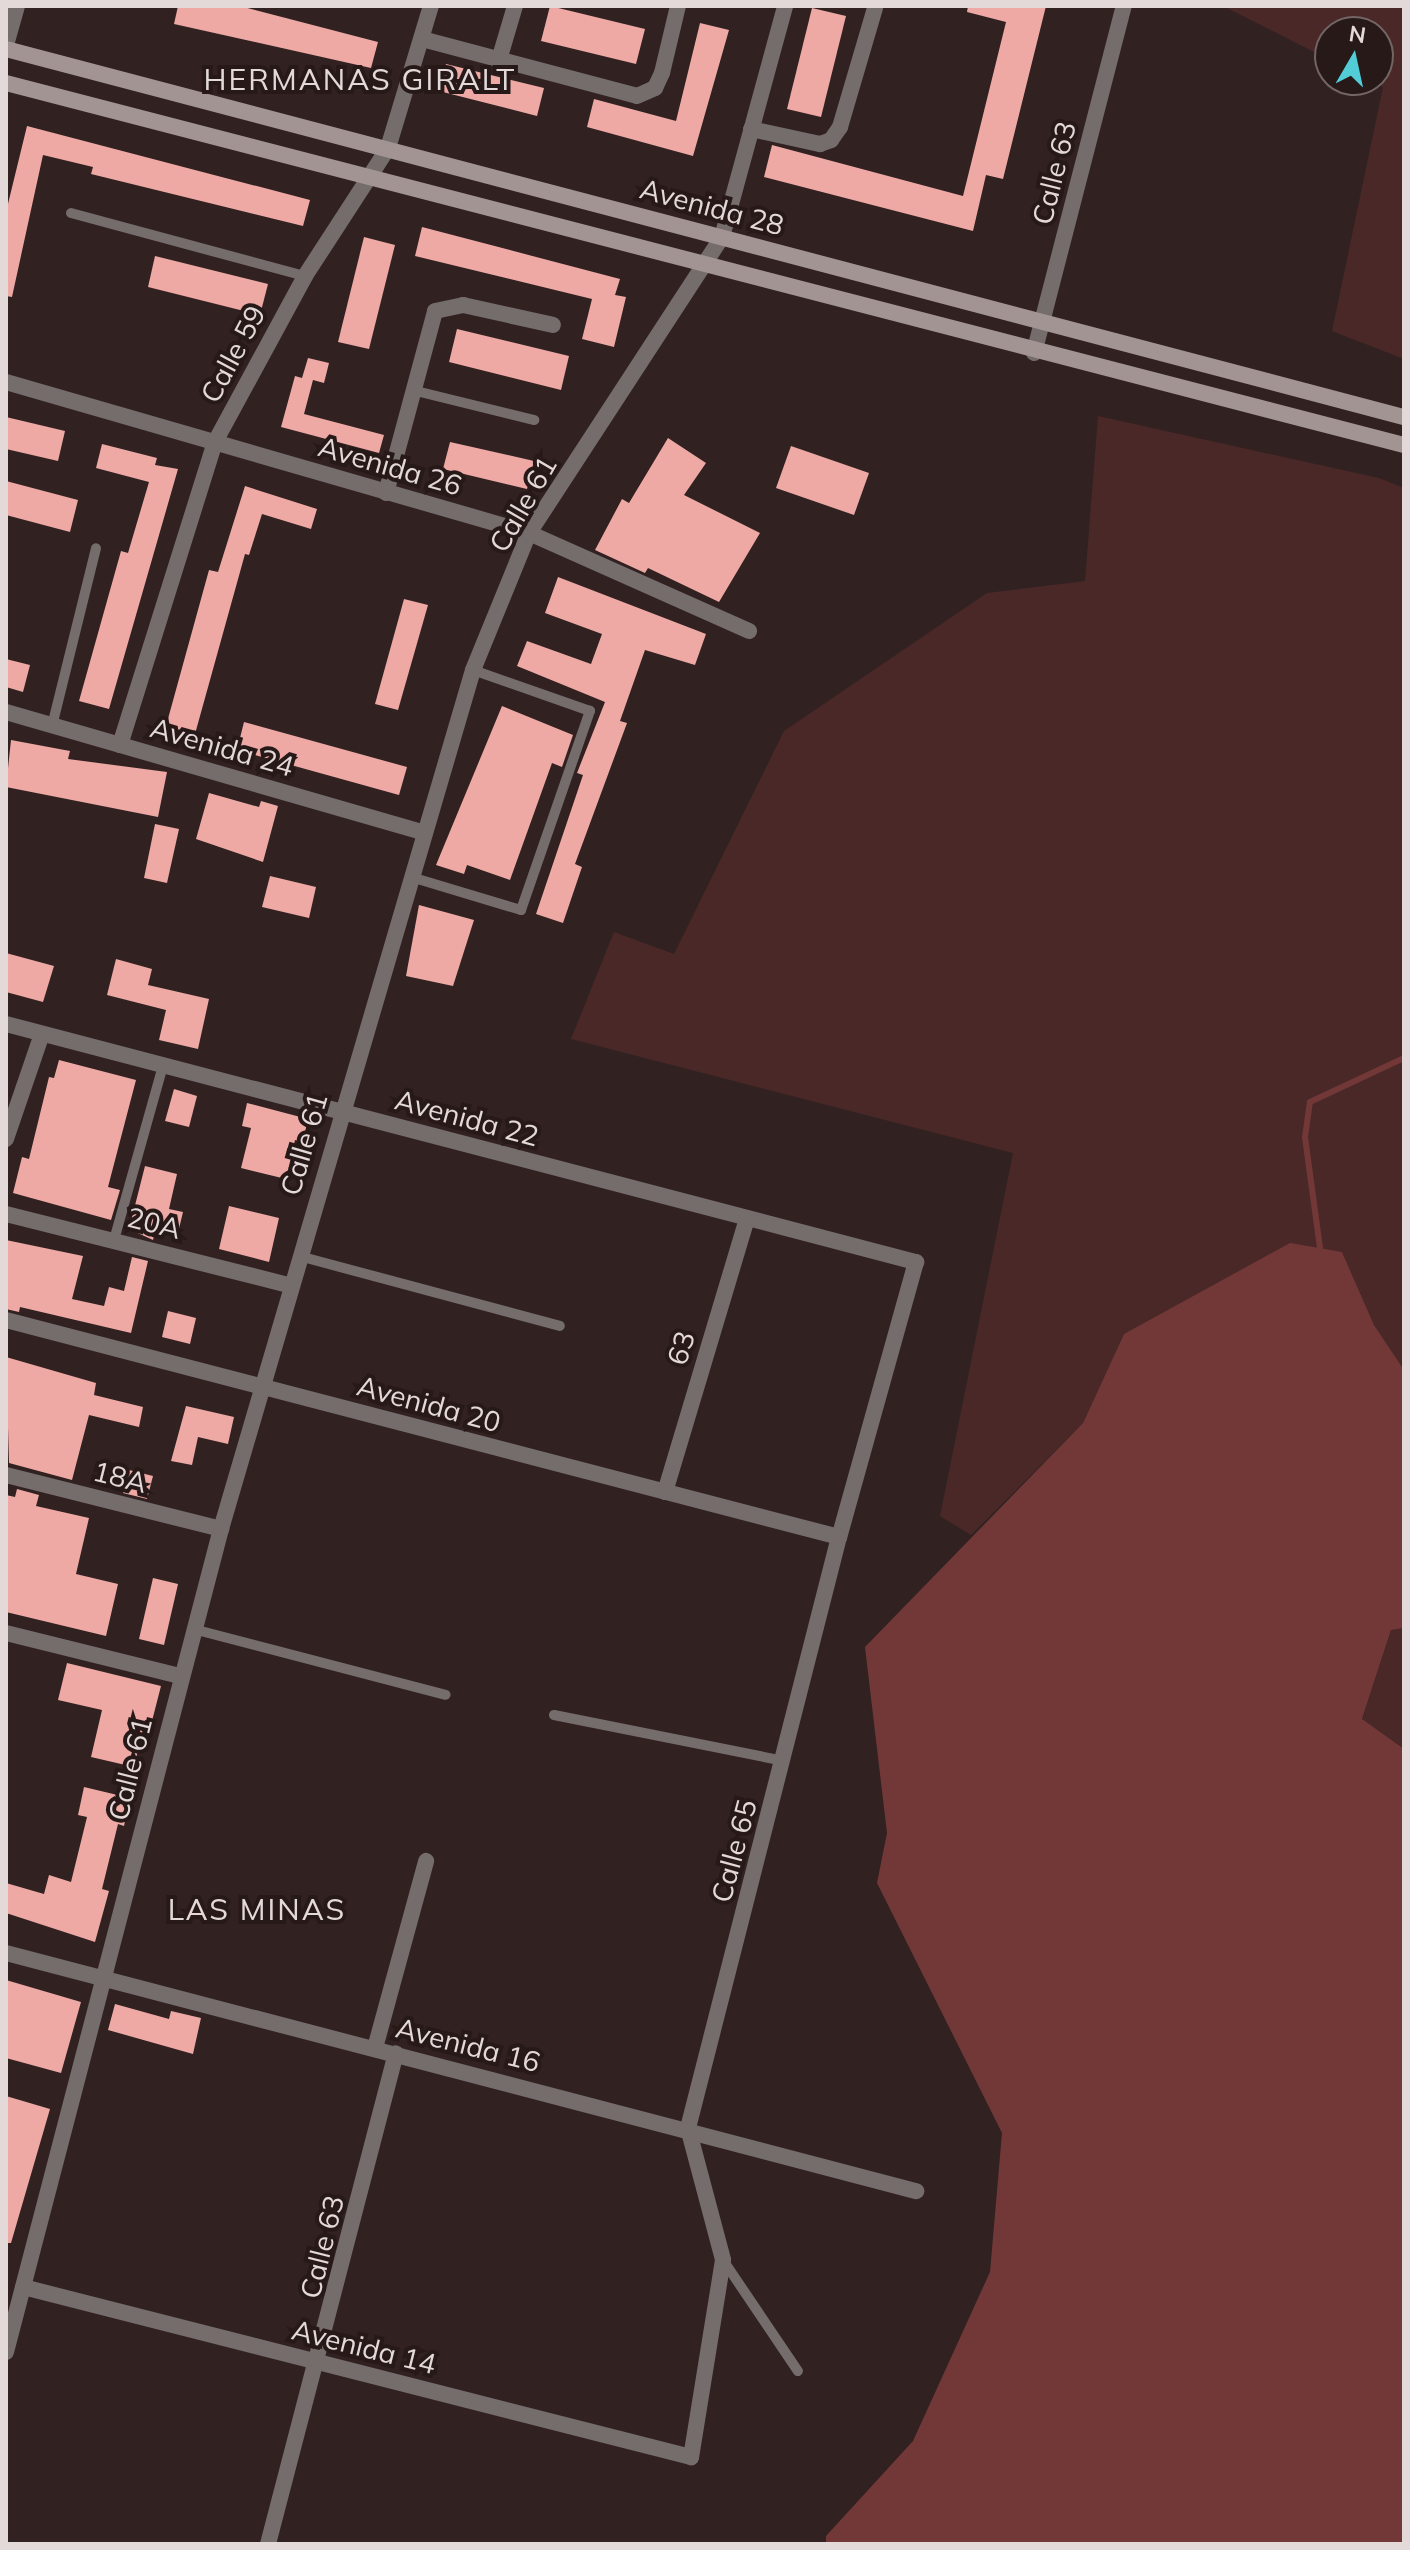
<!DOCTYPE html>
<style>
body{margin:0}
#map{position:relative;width:1410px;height:2550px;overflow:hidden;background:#312221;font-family:Mulish,sans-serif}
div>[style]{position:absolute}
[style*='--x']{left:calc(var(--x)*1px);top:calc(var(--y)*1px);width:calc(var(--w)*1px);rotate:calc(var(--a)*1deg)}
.green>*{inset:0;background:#492827}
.water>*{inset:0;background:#723837}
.stream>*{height:6px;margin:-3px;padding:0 3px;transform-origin:3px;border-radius:3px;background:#723837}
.building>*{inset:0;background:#eea9a5}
.service>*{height:10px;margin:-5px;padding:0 5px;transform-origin:5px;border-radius:5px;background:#756c6c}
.minor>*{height:16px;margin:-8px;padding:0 8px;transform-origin:8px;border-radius:8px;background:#756c6c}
.tertiary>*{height:16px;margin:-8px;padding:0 8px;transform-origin:8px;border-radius:8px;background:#756c6c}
.secondary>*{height:16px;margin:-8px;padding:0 8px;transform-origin:8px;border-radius:8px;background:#a19493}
span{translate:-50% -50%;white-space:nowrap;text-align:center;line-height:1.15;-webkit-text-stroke:8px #271918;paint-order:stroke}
.street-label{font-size:28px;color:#e3d9d8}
.neighbourhood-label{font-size:30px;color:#e3d9d8;letter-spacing:2px}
.frame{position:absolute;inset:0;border:8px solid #e3d9d8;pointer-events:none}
.north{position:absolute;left:1314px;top:16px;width:80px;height:80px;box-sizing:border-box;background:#271918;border:2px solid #726665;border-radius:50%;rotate:9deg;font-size:22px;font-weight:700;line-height:32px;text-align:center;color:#e3d9d8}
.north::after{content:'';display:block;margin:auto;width:28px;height:36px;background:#52ccd6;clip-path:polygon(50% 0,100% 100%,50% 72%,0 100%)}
</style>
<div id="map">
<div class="green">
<i style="clip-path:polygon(1223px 6px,1404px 6px,1404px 359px,1332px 331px,1383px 87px,1370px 80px,1378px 80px,1378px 32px,1330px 32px,1330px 60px)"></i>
<i style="clip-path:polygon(1098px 416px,1379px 478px,1404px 488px,1404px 1370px,1374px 1325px,1342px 1252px,1124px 1334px,1083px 1423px,971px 1535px,940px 1516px,1013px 1153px,571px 1039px,614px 932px,674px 954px,784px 731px,987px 593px,1085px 581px)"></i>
<i style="clip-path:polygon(1404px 1628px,1404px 1749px,1362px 1720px,1391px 1630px)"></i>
</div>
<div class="water">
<i style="clip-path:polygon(1290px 1243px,1342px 1252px,1374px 1325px,1404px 1370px,1404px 1628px,1391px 1630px,1362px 1719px,1404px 1749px,1404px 2544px,826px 2544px,826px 2536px,913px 2441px,990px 2272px,1002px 2133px,877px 1883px,887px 1833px,865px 1647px,1083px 1423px,1124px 1334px)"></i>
</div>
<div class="stream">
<i style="--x:1320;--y:1248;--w:112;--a:-97.7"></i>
<i style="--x:1305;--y:1137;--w:35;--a:-82"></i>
<i style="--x:1310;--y:1102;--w:104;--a:-25.1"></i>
</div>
<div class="building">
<i style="clip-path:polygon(178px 6px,240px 6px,378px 42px,371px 68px,174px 24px)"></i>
<i style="clip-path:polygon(550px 6px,645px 29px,636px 64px,541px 41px)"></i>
<i style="clip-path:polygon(968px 6px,1046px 6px,1003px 179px,986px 175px,973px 231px,764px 177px,772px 145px,963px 196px,1006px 22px,967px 12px)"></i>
<i style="clip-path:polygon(812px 8px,846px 16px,821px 117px,787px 109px)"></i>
<i style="clip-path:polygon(700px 23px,729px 30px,693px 156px,587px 127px,594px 99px,676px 121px)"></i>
<i style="clip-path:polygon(446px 64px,544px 88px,537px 116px,439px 91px)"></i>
<i style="clip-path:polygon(27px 126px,310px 200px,303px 226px,91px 174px,93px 167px,43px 155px,12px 297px,6px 296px,6px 212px)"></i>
<i style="clip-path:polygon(422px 227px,620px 279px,615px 295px,626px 297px,614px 347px,582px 339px,592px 299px,415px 256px)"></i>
<i style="clip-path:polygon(364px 237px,395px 245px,369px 349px,338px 342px)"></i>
<i style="clip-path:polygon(155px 256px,268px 284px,260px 315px,148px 287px)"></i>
<i style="clip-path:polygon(457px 329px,569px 356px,561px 390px,449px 362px)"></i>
<i style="clip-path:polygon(308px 358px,329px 363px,324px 383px,313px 380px,304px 414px,384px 435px,379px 453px,281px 427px,295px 376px,302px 378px)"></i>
<i style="clip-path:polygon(6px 417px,65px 431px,58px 461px,6px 449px)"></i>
<i style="clip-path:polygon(668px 438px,706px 463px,684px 495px,760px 533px,719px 602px,648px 568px,645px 573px,595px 550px,622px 499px,629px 503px)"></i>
<i style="clip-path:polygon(450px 442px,534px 461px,527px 489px,443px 469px)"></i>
<i style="clip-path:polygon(102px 444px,157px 458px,155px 465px,178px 469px,109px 709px,79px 701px,121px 551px,128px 553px,149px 482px,96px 468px)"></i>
<i style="clip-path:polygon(791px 446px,869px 473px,854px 515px,776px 488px)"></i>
<i style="clip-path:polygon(6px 481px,78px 500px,70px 532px,6px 515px)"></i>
<i style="clip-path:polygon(245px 486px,317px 509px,311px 529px,262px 514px,249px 555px,245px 554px,195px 734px,166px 726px,209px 570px,218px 572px)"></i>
<i style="clip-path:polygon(558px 577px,706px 634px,695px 665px,645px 650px,620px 721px,627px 723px,575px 864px,582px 867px,563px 923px,536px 914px,583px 775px,577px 773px,605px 702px,517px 666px,527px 641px,591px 664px,602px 634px,545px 613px)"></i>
<i style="clip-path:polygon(404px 599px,428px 605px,398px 710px,375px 704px)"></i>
<i style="clip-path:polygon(6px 659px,30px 665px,23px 692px,6px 687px)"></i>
<i style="clip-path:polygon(502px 706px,573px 735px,562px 767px,552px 763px,510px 880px,467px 865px,464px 874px,436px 865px)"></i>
<i style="clip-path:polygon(244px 722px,407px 767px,399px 795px,237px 750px)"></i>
<i style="clip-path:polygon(11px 740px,70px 751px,68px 759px,167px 772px,158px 817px,6px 787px)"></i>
<i style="clip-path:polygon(209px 793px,259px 807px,261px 801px,278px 806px,263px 862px,196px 839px)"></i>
<i style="clip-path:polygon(155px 824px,179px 829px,167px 883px,144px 878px)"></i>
<i style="clip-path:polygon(270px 876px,316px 887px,309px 918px,262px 907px)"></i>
<i style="clip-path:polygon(419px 905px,474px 920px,453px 986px,406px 976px)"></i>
<i style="clip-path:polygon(6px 953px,54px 966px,43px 1002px,6px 992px)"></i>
<i style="clip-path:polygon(116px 959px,152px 969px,148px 985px,209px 999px,198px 1049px,159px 1040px,166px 1010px,107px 995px)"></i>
<i style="clip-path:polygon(59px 1060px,136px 1080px,108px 1187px,120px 1190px,111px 1220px,13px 1193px,22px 1157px,29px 1159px,49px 1077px,54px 1078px)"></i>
<i style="clip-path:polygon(174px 1089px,197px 1096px,189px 1127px,165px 1121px)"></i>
<i style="clip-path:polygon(247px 1103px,308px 1119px,303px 1142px,295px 1140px,286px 1179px,241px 1168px,251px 1128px,242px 1126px)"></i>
<i style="clip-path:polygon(145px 1166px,177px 1174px,169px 1209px,183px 1212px,177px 1237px,155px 1232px,153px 1240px,129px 1229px)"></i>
<i style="clip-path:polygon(229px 1206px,279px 1218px,269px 1262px,219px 1249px)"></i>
<i style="clip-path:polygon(6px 1240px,83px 1256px,72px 1299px,104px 1306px,109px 1287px,124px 1291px,132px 1257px,148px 1261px,131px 1333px,20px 1307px,19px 1312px,6px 1309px)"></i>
<i style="clip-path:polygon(168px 1311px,196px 1318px,190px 1344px,162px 1337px)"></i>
<i style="clip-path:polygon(6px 1357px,96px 1383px,94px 1395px,143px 1407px,139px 1427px,89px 1415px,72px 1480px,9px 1463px)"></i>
<i style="clip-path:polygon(186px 1406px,234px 1417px,228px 1444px,198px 1437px,192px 1465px,171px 1461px)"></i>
<i style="clip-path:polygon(129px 1470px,153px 1476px,147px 1499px,123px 1493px)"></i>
<i style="clip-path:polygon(17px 1489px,39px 1495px,36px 1506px,89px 1518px,76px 1574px,118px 1584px,106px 1636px,6px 1612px,6px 1495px,15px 1497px)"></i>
<i style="clip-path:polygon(153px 1578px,178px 1584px,164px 1645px,139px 1639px)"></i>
<i style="clip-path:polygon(67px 1663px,161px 1686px,152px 1721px,145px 1720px,134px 1767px,91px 1757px,102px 1710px,58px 1700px)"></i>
<i style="clip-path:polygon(84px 1787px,130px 1798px,124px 1826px,118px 1824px,102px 1889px,109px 1891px,95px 1942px,6px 1913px,6px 1883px,44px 1894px,49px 1875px,71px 1882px,87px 1817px,78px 1815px)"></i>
<i style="clip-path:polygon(6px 1980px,81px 2002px,61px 2073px,6px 2058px)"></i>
<i style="clip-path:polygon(115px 2004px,169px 2019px,171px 2011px,201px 2018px,193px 2054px,108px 2030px)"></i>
<i style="clip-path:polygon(6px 2096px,50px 2109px,11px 2243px,6px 2243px)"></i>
</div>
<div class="service">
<i style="--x:71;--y:213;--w:242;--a:15.1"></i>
<i style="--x:412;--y:390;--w:126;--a:13.8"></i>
<i style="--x:52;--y:726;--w:183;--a:-76.1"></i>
<i style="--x:411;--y:877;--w:115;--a:16.7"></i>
<i style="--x:521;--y:910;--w:211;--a:-70.9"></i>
<i style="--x:590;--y:711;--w:124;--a:-160.7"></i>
<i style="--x:114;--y:1240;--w:181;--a:-74.3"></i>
<i style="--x:299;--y:1256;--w:270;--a:15"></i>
<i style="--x:193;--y:1629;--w:261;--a:14.6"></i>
<i style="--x:554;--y:1715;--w:235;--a:11.3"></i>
<i style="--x:723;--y:2260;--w:134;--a:56"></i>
</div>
<div class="minor">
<i style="--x:422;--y:39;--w:222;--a:14.8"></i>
<i style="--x:637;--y:96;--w:20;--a:-24"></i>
<i style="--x:655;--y:88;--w:17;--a:-65"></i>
<i style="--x:662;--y:73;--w:69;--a:-76.6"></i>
<i style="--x:499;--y:60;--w:56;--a:-73.5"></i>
<i style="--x:751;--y:129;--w:71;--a:12.3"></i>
<i style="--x:820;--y:144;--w:12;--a:-20"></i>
<i style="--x:831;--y:140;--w:16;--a:-55"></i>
<i style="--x:840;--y:127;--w:124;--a:-73.6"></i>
<i style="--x:1034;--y:353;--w:358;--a:-75.5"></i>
<i style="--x:6;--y:382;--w:544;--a:16.1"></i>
<i style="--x:529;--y:533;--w:241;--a:24"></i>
<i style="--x:386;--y:493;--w:188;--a:-74.9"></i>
<i style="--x:435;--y:311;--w:29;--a:-12"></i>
<i style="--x:463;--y:305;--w:92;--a:12.5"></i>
<i style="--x:6;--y:712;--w:436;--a:16.1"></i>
<i style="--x:120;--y:745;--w:318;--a:-72.6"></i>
<i style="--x:215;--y:442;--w:189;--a:-61.5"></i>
<i style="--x:305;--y:276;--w:153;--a:-57"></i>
<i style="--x:388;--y:148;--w:148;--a:-73.2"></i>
<i style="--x:6;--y:1024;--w:941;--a:14.66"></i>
<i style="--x:916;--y:1262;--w:286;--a:105.6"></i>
<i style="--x:839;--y:1537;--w:610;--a:104.33"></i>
<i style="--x:688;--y:2128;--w:137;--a:75.1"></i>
<i style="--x:723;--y:2260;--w:200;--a:99.2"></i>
<i style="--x:691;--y:2457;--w:689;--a:-165.72"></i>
<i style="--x:6;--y:1139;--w:111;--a:-71.1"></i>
<i style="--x:6;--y:1214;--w:292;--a:14.1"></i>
<i style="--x:6;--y:1320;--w:861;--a:14.6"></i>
<i style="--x:6;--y:1475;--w:222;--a:14.1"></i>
<i style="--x:665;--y:1492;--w:286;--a:-73.3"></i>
<i style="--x:6;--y:1633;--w:179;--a:13.9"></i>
<i style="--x:6;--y:1953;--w:941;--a:14.66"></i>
<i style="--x:375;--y:2048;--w:194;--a:-74.7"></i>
<i style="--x:6;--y:2352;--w:851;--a:-75.36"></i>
<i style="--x:221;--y:1529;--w:895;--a:-73.65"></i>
<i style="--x:473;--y:670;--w:148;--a:-67.8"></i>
<i style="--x:529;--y:533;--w:353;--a:-56.9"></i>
<i style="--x:722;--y:237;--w:239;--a:-74.7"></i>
<i style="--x:268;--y:2544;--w:507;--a:-75.39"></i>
</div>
<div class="tertiary">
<i style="--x:6;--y:45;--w:41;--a:-74.2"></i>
</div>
<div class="secondary">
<i style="--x:6;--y:49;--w:1446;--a:14.75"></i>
<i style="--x:6;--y:83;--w:1444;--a:14.52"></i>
</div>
<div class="street-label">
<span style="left:1054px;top:173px;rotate:-76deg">Calle 63</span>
<span style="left:712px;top:207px;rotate:15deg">Avenida 28</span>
<span style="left:233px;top:354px;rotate:-62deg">Calle 59</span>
<span style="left:390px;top:466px;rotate:16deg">Avenida 26</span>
<span style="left:523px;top:504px;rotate:-60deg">Calle 61</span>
<span style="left:222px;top:747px;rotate:16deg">Avenida 24</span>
<span style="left:467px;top:1118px;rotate:15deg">Avenida 22</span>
<span style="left:304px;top:1144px;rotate:-74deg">Calle 61</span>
<span style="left:154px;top:1223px;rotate:14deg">20A</span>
<span style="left:681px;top:1348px;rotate:-73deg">63</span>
<span style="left:429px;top:1404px;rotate:15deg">Avenida 20</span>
<span style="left:120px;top:1477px;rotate:14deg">18A</span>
<span style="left:130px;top:1769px;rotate:-76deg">Calle 61</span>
<span style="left:734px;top:1851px;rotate:-75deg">Calle 65</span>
<span style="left:468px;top:2045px;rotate:14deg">Avenida 16</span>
<span style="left:322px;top:2247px;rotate:-76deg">Calle 63</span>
<span style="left:364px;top:2347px;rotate:14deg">Avenida 14</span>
</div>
<div class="neighbourhood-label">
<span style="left:360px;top:79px">HERMANAS GIRALT</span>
<span style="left:257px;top:1909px">LAS MINAS</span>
</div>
<div class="frame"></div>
<div class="north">N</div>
</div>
